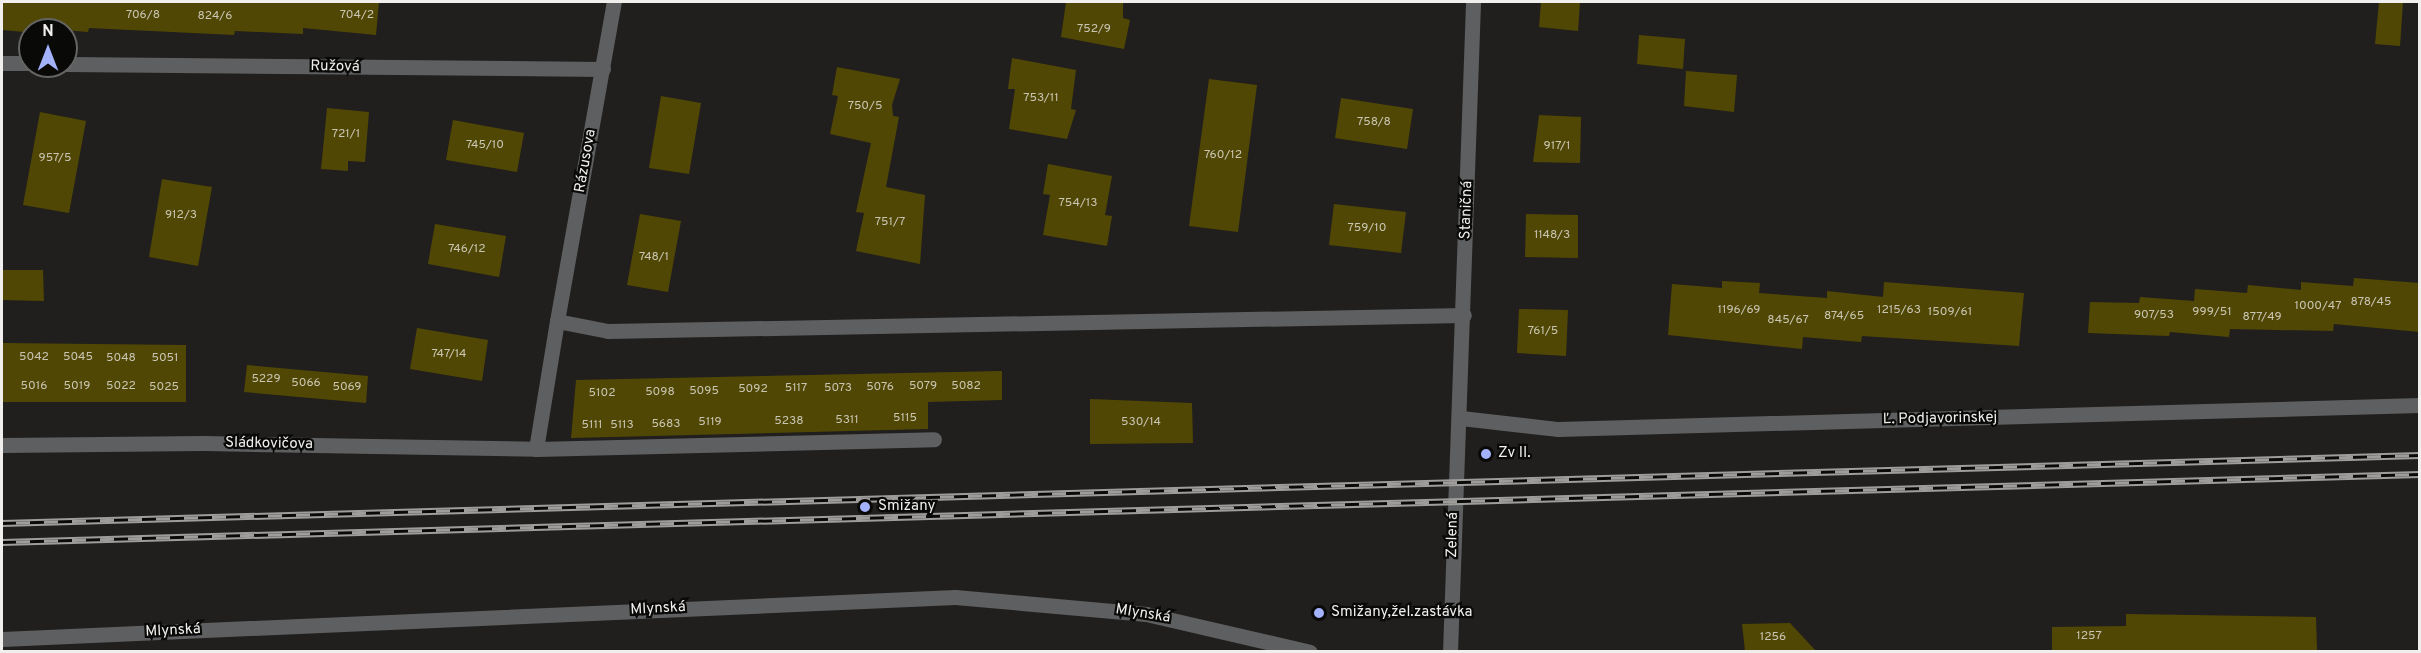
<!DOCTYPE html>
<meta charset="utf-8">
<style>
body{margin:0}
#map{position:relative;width:2421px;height:653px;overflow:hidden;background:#201f1d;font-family:Overpass,sans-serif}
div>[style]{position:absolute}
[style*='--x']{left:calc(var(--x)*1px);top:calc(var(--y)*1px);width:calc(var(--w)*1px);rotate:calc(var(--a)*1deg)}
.building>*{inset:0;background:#514704}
.minor>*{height:15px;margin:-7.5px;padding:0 7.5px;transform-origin:7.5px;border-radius:7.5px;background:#5e5f60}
.rail>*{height:7px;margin-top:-3.5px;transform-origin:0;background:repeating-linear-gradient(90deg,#090908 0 14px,#9e9d9b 0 28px);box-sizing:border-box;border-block:2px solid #9e9d9b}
.dots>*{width:16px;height:16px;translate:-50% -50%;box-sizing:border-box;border:3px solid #090908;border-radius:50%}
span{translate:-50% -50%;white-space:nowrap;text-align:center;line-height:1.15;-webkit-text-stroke:4.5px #090908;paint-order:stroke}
.number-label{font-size:12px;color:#c8c5b3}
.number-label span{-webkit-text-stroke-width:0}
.street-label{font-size:15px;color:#f0efed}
.poi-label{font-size:15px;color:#f0efed}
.left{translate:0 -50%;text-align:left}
.frame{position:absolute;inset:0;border:3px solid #f0efed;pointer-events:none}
.north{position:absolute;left:18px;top:18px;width:60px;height:60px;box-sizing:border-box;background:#090908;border:2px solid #656564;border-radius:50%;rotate:0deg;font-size:16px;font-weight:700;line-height:24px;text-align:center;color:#f0efed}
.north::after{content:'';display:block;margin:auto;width:21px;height:27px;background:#a4b2fc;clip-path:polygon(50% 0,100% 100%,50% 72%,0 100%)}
</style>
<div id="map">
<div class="building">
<i style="clip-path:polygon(2px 2px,379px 2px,376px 35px,303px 28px,303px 34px,235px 31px,234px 35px,89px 28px,88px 32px,26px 27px,25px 32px,2px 30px)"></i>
<i style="clip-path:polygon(1066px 2px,1123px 2px,1123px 18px,1130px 20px,1124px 49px,1061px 37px)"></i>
<i style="clip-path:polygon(1541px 2px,1580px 2px,1578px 31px,1539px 27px)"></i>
<i style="clip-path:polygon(2379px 2px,2403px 2px,2400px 46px,2375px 44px)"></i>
<i style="clip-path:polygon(1639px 35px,1685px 39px,1683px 69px,1637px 64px)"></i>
<i style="clip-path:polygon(1012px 58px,1076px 70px,1071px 109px,1076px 110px,1067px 139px,1009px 129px,1015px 89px,1008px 89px)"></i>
<i style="clip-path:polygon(837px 67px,900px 79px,892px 105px,893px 116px,899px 117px,886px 187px,925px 195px,920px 264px,856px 251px,864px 213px,856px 212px,871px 143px,830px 134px,838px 96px,832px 95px)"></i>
<i style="clip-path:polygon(1686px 71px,1737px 75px,1734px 112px,1684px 106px)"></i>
<i style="clip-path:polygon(1209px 79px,1257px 85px,1238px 232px,1189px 226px)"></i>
<i style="clip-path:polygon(661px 96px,701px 103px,689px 174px,649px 168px)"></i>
<i style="clip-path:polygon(1341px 98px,1413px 109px,1407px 149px,1335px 138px)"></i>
<i style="clip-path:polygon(327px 108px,369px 112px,365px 162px,348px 161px,348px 171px,321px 169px)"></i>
<i style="clip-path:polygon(40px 112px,86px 121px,69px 213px,23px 205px)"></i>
<i style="clip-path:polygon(1539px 115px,1581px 117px,1580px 163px,1533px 162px)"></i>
<i style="clip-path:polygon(453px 120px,524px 133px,517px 172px,446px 160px)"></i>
<i style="clip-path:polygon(1048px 164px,1112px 176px,1105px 215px,1112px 216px,1107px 246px,1043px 235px,1050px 195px,1043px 194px)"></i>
<i style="clip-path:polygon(162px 179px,212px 187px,198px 266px,149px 257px)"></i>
<i style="clip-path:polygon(1334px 204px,1406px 212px,1401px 253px,1329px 245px)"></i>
<i style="clip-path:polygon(640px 214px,681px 221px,668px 292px,627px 285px)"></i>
<i style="clip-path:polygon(1526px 214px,1578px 215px,1578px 258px,1525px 257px)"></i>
<i style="clip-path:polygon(435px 224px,506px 236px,499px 277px,428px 264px)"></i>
<i style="clip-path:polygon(2px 270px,43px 270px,44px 301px,2px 300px)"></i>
<i style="clip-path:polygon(2354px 278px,2420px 283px,2420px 332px,2334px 324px,2333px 331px,2230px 329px,2229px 337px,2170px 332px,2169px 336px,2088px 333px,2090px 302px,2139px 303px,2140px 297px,2194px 301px,2195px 289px,2247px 293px,2248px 285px,2301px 290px,2301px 282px,2353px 286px)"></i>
<i style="clip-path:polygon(1722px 281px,1760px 283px,1759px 293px,1827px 298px,1827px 291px,1883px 297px,1884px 282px,2024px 293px,2019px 346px,1862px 336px,1861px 342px,1803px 337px,1802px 349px,1668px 335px,1672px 284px,1722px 288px)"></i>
<i style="clip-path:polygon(1519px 309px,1568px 310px,1566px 356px,1517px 353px)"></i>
<i style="clip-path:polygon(417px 328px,488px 340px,482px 381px,410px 369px)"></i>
<i style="clip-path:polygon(2px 343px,186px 345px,186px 402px,2px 402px)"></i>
<i style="clip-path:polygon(247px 365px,368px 376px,366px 403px,244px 392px)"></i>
<i style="clip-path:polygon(1002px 371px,1002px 400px,928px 402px,928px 429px,571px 438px,576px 380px)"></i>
<i style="clip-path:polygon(1090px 399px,1192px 403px,1193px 443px,1090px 444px)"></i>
<i style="clip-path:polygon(2126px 614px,2316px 617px,2317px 651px,2052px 651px,2052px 627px,2126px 626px)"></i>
<i style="clip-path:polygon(1790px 623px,1816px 651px,1745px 651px,1742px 624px)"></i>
</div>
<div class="minor">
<i style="--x:2;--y:63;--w:28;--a:0"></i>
<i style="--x:66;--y:64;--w:537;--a:0.53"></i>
<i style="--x:557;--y:321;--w:324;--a:-79.9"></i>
<i style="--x:1461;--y:418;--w:98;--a:6.5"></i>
<i style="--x:1558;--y:429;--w:862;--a:-1.59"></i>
<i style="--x:2;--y:445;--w:201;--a:-0.6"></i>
<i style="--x:203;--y:443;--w:333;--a:1"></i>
<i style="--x:536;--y:449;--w:398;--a:-1.4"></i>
<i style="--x:536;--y:449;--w:130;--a:-80.7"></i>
<i style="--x:557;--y:321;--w:52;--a:11.1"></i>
<i style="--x:608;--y:331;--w:856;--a:-1.07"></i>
<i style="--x:2;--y:639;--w:954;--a:-2.52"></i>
<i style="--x:955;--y:597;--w:192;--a:5.1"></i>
<i style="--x:1146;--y:614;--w:168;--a:13"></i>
<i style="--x:1450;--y:652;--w:650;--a:-87.97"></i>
</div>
<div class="rail">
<i style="--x:2;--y:523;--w:2419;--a:-1.61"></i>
<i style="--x:2;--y:542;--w:2419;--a:-1.61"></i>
</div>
<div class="dots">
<i style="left:1486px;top:454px;background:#a4b2fc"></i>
<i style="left:865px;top:507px;background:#a4b2fc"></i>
<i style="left:1319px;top:613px;background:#a4b2fc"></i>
</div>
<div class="number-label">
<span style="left:143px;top:16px">706/8</span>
<span style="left:357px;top:16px">704/2</span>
<span style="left:215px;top:17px">824/6</span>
<span style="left:1094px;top:30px">752/9</span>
<span style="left:1041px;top:99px">753/11</span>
<span style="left:865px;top:107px">750/5</span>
<span style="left:1374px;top:123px">758/8</span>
<span style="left:346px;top:135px">721/1</span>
<span style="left:485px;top:146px">745/10</span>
<span style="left:1557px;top:147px">917/1</span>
<span style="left:1223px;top:156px">760/12</span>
<span style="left:55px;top:159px">957/5</span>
<span style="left:1078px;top:204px">754/13</span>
<span style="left:181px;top:216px">912/3</span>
<span style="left:890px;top:223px">751/7</span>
<span style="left:1367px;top:229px">759/10</span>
<span style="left:1552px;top:236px">1148/3</span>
<span style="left:467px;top:250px">746/12</span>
<span style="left:654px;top:258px">748/1</span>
<span style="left:2371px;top:303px">878/45</span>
<span style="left:2318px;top:307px">1000/47</span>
<span style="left:1739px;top:311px">1196/69</span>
<span style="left:1899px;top:311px">1215/63</span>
<span style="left:1950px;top:313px">1509/61</span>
<span style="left:2212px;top:313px">999/51</span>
<span style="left:2154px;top:316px">907/53</span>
<span style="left:1844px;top:317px">874/65</span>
<span style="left:2262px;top:318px">877/49</span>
<span style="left:1788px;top:321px">845/67</span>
<span style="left:1543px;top:332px">761/5</span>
<span style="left:449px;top:355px">747/14</span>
<span style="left:34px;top:358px">5042</span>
<span style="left:78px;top:358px">5045</span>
<span style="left:121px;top:359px">5048</span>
<span style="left:165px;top:359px">5051</span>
<span style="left:266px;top:380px">5229</span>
<span style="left:306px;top:384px">5066</span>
<span style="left:34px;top:387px">5016</span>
<span style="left:77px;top:387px">5019</span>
<span style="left:121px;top:387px">5022</span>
<span style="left:923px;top:387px">5079</span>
<span style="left:966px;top:387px">5082</span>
<span style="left:164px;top:388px">5025</span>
<span style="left:347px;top:388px">5069</span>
<span style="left:880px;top:388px">5076</span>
<span style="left:796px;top:389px">5117</span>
<span style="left:838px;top:389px">5073</span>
<span style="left:753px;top:390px">5092</span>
<span style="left:704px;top:392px">5095</span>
<span style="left:660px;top:393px">5098</span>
<span style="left:602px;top:394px">5102</span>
<span style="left:905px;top:419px">5115</span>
<span style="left:847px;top:421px">5311</span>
<span style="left:789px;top:422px">5238</span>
<span style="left:710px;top:423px">5119</span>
<span style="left:1141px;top:423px">530/14</span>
<span style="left:666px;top:425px">5683</span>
<span style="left:592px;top:426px">5111</span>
<span style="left:622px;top:426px">5113</span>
<span style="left:2089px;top:637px">1257</span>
<span style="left:1773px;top:638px">1256</span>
</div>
<div class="street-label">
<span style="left:335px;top:67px;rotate:1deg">Ružová</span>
<span style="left:586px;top:161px;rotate:-80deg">Rázusova</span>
<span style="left:1467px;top:210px;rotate:-88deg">Staničná</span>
<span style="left:1940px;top:419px;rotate:-1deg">Ľ. Podjavorinskej</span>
<span style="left:269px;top:444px;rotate:1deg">Sládkovičova</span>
<span style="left:1453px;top:535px;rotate:-89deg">Zelená</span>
<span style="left:658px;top:609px;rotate:-3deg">Mlynská</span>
<span style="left:1143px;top:614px;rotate:9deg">Mlynská</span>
<span style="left:173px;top:631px;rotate:-3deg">Mlynská</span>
</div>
<div class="poi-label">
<span class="left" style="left:1498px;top:454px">Zv II.</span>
<span class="left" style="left:878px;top:507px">Smižany</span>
<span class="left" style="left:1331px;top:613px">Smižany,žel.zastávka</span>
</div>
<div class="frame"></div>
<div class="north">N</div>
</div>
